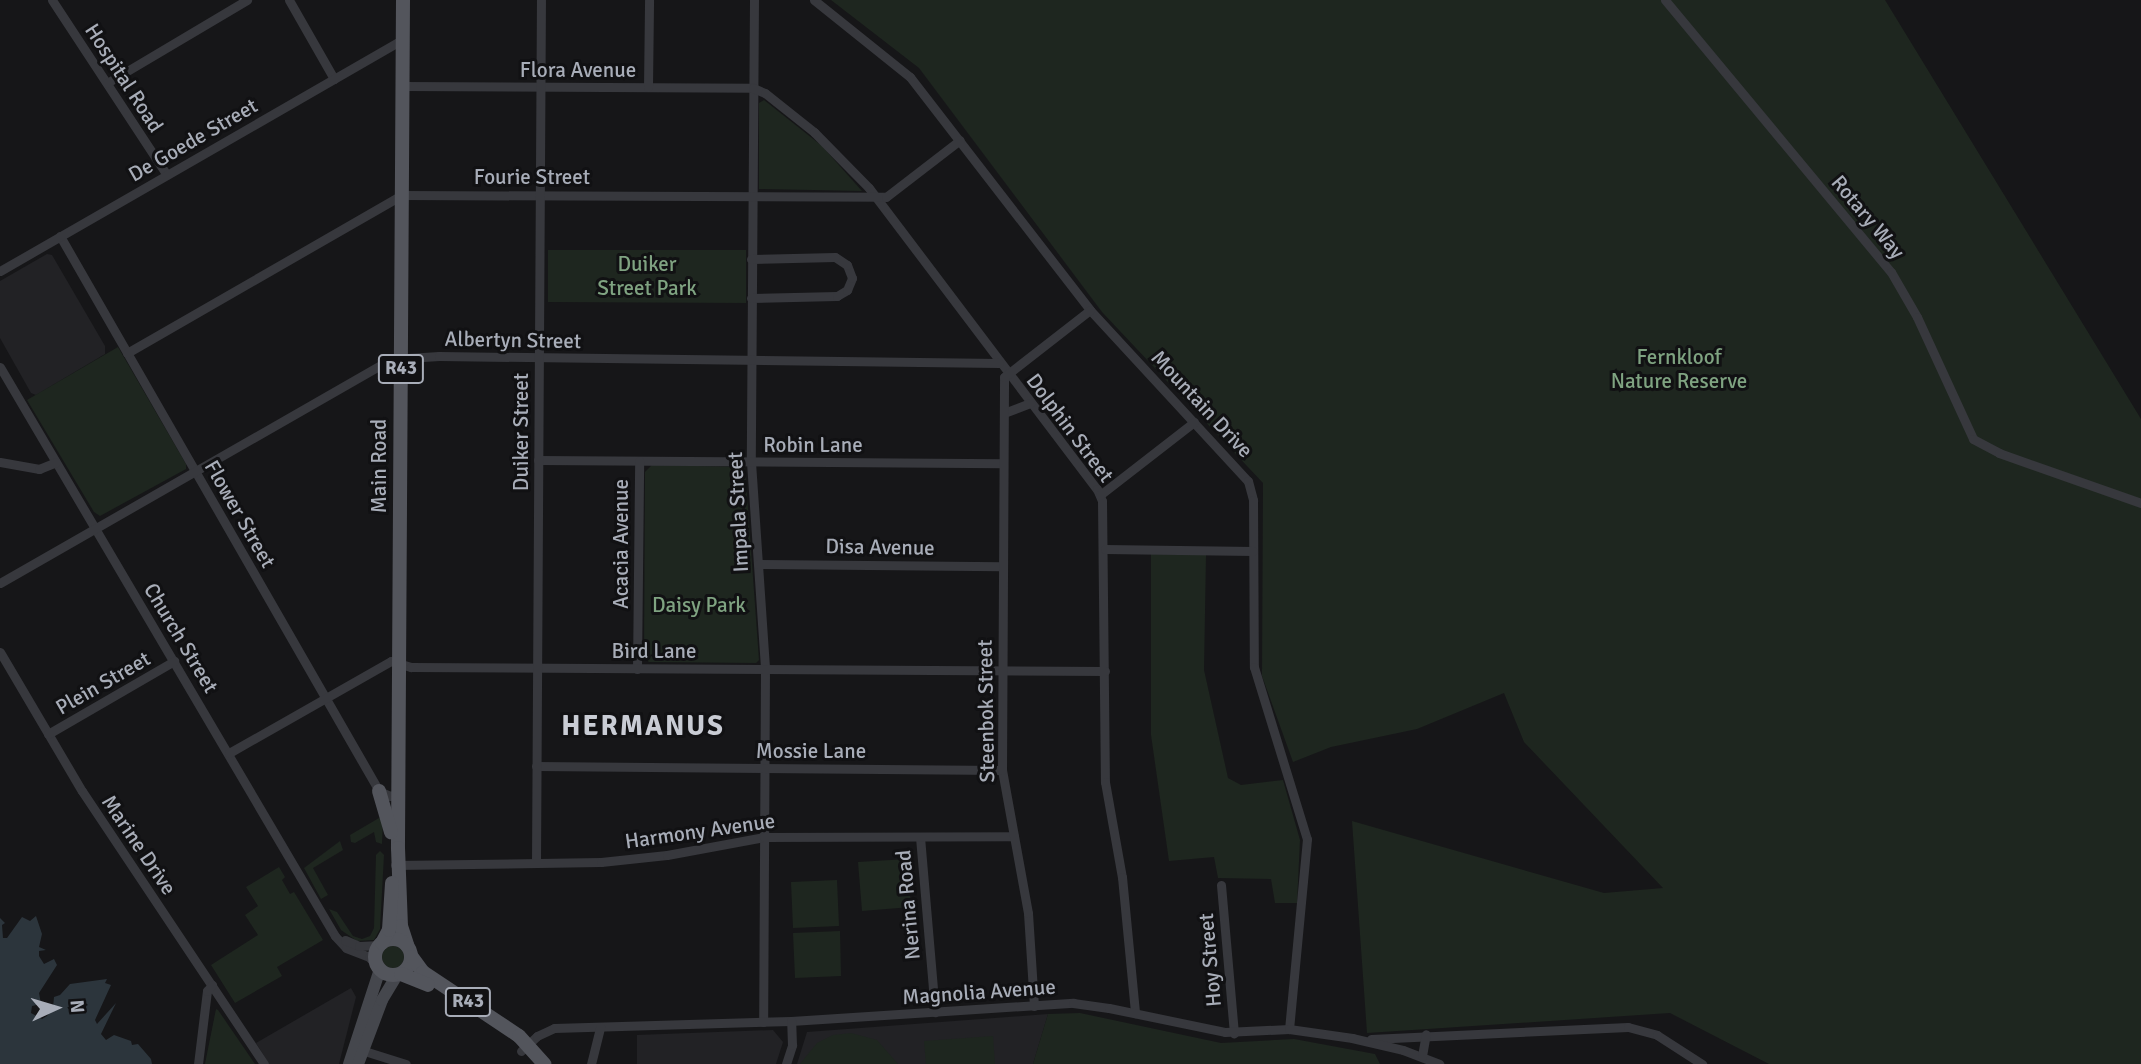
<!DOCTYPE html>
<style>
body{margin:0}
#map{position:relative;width:2141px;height:1064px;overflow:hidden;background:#161618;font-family:Signika,sans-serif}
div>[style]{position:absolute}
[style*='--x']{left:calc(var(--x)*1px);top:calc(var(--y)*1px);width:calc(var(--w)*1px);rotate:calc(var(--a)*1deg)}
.built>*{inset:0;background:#222225}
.green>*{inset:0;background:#1e261f}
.round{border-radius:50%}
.water>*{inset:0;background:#2c353c}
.street>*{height:9px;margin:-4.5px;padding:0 4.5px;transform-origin:4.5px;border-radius:4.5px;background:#37383d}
.secondary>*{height:12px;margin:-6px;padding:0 6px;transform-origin:6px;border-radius:6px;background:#45474d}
.primary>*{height:14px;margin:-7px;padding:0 7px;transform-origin:7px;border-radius:7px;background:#53555c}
.primary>.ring{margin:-7px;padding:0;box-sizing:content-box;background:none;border:14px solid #53555c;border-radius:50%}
span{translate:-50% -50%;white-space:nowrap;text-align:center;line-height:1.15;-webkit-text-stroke:6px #111113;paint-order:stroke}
.shield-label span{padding:2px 5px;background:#111113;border:2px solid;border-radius:5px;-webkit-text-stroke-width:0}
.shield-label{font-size:19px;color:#a8adb8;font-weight:700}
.street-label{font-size:21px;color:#a8adb8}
.park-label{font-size:21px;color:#7fa381}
.district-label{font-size:28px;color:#c9ccd4;font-weight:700;letter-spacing:2px}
.north{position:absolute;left:21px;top:973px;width:70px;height:70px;-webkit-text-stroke:5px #111113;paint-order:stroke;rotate:86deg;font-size:19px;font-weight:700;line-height:28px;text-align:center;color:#a8adb8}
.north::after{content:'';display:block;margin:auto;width:24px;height:32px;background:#a8adb8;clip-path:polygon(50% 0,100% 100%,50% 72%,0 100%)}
</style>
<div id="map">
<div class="built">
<i style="clip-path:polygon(47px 254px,52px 255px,105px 346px,105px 354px,36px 395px,31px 393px,0 338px,0 281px)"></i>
<i style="clip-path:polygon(351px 988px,356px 997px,339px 1064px,269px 1064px,256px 1043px)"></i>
<i style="clip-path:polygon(1048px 1014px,1033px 1064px,797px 1064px,807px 1032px)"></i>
<i style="clip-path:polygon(773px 1030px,783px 1042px,776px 1064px,637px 1064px,637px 1035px)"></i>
</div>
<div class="green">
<i style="clip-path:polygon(831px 0,1885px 0,2141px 419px,2141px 1064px,1769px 1064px,1670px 1013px,1367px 1033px,1352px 821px,1604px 893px,1663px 888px,1524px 742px,1504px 693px,1417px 729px,1331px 747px,1293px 762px,1262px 676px,1263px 483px,1102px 312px,919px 68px)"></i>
<i style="clip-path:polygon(764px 100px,822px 146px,862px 191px,759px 189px,759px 103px)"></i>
<i style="clip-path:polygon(548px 250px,746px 250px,746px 303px,548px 302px)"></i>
<i style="clip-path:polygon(118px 347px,186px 464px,186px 469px,100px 516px,94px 512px,27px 400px)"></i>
<i style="clip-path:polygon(652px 465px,745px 467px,759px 660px,756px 663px,649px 662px,644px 658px,645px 472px)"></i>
<i style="clip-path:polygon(1151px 554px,1206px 555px,1204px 670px,1228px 778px,1241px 785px,1283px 780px,1300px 840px,1297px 903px,1275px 903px,1271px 879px,1218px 878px,1214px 857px,1169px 861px,1151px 735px)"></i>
<i style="clip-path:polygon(379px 818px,383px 820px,382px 844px,376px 842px,374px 832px,355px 843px,351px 842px,350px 835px)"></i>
<i style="clip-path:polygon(340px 841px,343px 850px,313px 868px,328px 895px,321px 899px,304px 868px)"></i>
<i style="clip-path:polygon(380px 851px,384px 855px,380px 929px,374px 940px,357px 941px,341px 930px,329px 909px,337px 912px,353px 936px,362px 939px,370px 936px,374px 928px,376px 855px)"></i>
<i style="clip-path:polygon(907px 859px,911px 907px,862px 911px,858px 862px)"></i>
<i style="clip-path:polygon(279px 867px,285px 877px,282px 880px,290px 894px,294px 892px,323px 940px,277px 967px,282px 976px,235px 1003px,211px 965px,258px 935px,245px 915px,258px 906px,246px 887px)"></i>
<i style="clip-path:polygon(837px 880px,839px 926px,793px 928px,791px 882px)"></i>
<i style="clip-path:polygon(840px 931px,841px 976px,795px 978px,793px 933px)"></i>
<i class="round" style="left:382px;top:946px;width:22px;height:22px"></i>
<i style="clip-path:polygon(216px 1009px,218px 1010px,255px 1064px,205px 1064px)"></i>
<i style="clip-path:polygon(1080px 1013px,1221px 1043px,1294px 1039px,1375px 1054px,1380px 1064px,1033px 1064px,1048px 1014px)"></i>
<i style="clip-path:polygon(851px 1033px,877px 1040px,898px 1064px,800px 1064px,817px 1043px,833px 1035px)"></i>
<i style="clip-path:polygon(993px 1036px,995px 1064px,926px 1064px,924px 1041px)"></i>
</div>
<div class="water">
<i style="clip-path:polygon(36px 916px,42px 934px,39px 947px,46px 950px,39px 951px,39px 956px,44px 964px,54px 959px,57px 965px,39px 993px,41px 1004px,32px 1006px,31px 1013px,42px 1019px,47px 1016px,53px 1008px,54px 997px,60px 995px,70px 984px,107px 979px,105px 983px,111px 985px,95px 1020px,97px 1024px,116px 1003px,101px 1034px,106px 1040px,114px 1035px,131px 1041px,132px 1045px,138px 1044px,151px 1059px,152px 1064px,0 1064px,0 918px,5px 923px,2px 925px,3px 938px,7px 938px,22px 917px,30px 921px)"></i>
</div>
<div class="street">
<i style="--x:52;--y:0;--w:209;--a:56.7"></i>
<i style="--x:289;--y:0;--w:91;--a:60.3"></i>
<i style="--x:754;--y:0;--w:462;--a:90.4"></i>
<i style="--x:751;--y:462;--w:207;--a:86.1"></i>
<i style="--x:765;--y:669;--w:353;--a:90.3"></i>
<i style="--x:814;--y:0;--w:123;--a:38.7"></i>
<i style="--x:910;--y:77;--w:294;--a:52.3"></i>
<i style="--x:1090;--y:310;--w:233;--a:47.3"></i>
<i style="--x:1248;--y:481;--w:20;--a:75"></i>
<i style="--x:1253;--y:500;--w:167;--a:89.7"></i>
<i style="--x:1254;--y:667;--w:180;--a:72.9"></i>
<i style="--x:1307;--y:839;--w:191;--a:95.4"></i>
<i style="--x:1665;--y:0;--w:354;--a:50.3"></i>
<i style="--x:1891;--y:272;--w:52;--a:60"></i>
<i style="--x:1917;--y:317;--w:134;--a:65.3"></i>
<i style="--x:1973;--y:439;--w:30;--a:28"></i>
<i style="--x:1999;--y:453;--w:151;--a:19.4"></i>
<i style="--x:107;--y:83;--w:163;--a:-30.7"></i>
<i style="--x:403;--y:86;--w:350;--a:0.3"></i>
<i style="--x:753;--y:88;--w:13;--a:23"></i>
<i style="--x:765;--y:93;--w:63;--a:38.5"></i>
<i style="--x:814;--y:132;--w:78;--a:45.5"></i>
<i style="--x:869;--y:188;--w:378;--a:52.9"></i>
<i style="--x:1097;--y:489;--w:13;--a:67"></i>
<i style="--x:1102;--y:501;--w:281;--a:89.4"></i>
<i style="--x:1105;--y:782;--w:97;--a:79.9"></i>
<i style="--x:1122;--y:877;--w:137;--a:84.5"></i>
<i style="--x:648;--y:87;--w:87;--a:-89.3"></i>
<i style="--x:60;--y:236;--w:640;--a:60.11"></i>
<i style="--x:379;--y:791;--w:12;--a:24"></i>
<i style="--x:390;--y:796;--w:9;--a:-18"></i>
<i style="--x:0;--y:271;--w:465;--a:-29.9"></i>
<i style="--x:751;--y:298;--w:86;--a:-1.3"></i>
<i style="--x:837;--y:296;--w:12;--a:-31"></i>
<i style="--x:847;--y:290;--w:13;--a:-67"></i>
<i style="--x:852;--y:278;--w:14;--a:-111"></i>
<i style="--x:847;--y:265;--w:14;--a:-146"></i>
<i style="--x:835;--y:257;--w:84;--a:178.6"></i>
<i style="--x:127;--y:353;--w:317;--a:-29.9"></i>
<i style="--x:402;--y:195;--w:484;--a:0.2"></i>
<i style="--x:886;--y:197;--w:93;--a:-37.6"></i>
<i style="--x:0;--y:367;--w:660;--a:59.51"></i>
<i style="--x:335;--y:936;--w:16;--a:47"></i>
<i style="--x:346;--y:948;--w:25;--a:21"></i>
<i style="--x:369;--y:957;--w:13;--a:45"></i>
<i style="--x:1004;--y:413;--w:28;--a:-21"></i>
<i style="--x:538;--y:460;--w:465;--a:0.4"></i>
<i style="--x:0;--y:462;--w:40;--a:10"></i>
<i style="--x:39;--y:469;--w:18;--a:-22"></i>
<i style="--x:1100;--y:495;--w:119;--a:-37.8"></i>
<i style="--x:1105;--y:549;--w:148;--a:0.8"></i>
<i style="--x:758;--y:564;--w:244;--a:0.5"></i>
<i style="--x:0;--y:583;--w:451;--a:-29.8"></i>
<i style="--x:391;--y:359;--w:48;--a:-3.6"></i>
<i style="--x:439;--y:356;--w:560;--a:0.72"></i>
<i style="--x:0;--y:652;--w:161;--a:59.5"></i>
<i style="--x:82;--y:791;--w:328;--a:56.3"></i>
<i style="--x:637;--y:669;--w:208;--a:-89.4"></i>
<i style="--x:48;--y:734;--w:146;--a:-30.1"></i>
<i style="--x:229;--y:753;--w:186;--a:-29.6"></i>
<i style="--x:391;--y:661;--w:21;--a:17"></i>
<i style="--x:411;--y:667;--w:694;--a:0.33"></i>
<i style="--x:536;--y:766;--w:466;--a:0.5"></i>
<i style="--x:920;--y:837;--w:176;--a:85.1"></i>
<i style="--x:536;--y:863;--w:863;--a:-89.67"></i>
<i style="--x:395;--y:865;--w:206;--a:-0.8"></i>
<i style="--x:601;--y:862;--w:66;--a:-6.1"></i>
<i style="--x:667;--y:855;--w:99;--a:-10.5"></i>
<i style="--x:764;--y:837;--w:250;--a:-0.2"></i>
<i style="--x:1221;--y:885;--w:149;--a:85"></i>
<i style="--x:345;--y:940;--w:15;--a:23"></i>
<i style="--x:359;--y:946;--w:21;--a:-3"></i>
<i style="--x:1034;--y:1006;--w:93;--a:-93.7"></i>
<i style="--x:1028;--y:913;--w:145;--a:-100.3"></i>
<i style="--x:1002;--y:770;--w:393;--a:-89.7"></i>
<i style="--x:1004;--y:377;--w:109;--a:-37.9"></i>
<i style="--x:1371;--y:1039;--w:257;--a:-2.7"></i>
<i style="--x:1628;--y:1027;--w:30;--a:15"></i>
<i style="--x:1657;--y:1035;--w:54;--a:32.8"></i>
<i style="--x:358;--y:1049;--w:50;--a:17.4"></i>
<i style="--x:521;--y:1051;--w:22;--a:-43"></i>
<i style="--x:537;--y:1036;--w:19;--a:-25"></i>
<i style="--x:554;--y:1028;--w:237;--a:-1.7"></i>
<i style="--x:791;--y:1021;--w:283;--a:-3.7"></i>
<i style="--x:1073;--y:1003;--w:36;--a:8"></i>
<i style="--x:1109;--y:1008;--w:118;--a:11.7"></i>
<i style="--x:1225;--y:1032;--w:64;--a:-2.7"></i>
<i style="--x:1289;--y:1029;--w:64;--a:8.1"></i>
<i style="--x:1352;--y:1038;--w:52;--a:13.2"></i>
<i style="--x:1403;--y:1050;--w:39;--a:21"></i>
<i style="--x:1422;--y:1056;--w:22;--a:-80"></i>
<i style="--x:198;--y:1064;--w:74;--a:-83"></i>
<i style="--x:207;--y:991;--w:8;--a:-50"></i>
<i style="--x:591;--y:1064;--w:38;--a:-76"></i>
<i style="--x:786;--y:1064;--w:20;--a:-72"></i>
<i style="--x:792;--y:1045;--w:24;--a:-92"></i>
</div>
<div class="secondary">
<i style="--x:349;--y:1064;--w:100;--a:-71.9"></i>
<i style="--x:358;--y:1064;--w:68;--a:-69.4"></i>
<i style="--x:382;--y:1000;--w:29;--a:-59"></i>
</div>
<div class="primary">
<i style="--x:403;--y:0;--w:848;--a:90.34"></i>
<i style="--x:398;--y:848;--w:78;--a:87.8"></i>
<i style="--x:401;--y:926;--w:20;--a:72"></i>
<i style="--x:379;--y:791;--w:43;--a:73.7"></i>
<i class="ring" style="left:375px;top:939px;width:22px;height:22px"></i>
<i style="--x:382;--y:943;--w:15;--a:-62"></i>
<i style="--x:389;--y:930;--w:47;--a:-86.3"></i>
<i style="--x:412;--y:957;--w:19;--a:54"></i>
<i style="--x:423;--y:972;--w:115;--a:33.7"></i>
<i style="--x:519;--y:1036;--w:38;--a:48"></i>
<i style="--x:401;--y:974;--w:29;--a:22"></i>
</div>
<div class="shield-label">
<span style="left:401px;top:369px">R43</span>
<span style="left:468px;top:1002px">R43</span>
</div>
<div class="street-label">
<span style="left:578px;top:70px">Flora Avenue</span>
<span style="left:124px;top:78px;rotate:57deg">Hospital Road</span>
<span style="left:193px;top:140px;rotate:-30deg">De Goede Street</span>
<span style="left:532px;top:177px">Fourie Street</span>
<span style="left:1868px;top:217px;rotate:50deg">Rotary Way</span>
<span style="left:513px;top:340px;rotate:1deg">Albertyn Street</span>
<span style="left:1202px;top:404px;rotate:47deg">Mountain Drive</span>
<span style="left:1070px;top:428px;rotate:53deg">Dolphin Street</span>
<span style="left:521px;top:432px;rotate:-90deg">Duiker Street</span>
<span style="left:813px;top:445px">Robin Lane</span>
<span style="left:379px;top:466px;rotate:-90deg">Main Road</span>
<span style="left:738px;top:512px;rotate:-93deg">Impala Street</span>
<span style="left:240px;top:514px;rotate:60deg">Flower Street</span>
<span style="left:621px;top:544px;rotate:-90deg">Acacia Avenue</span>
<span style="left:880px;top:547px;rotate:1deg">Disa Avenue</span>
<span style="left:181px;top:638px;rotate:59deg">Church Street</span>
<span style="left:654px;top:651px">Bird Lane</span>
<span style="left:103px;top:683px;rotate:-30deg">Plein Street</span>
<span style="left:986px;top:711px;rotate:-91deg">Steenbok Street</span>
<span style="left:811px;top:751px">Mossie Lane</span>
<span style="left:700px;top:831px;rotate:-8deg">Harmony Avenue</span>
<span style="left:139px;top:845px;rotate:56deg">Marine Drive</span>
<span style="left:908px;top:905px;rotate:-95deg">Nerina Road</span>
<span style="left:1210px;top:960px;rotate:-95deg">Hoy Street</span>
<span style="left:979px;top:992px;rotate:-4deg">Magnolia Avenue</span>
</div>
<div class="park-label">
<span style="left:647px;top:276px">Duiker<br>Street Park</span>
<span style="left:1679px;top:369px">Fernkloof<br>Nature Reserve</span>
<span style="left:699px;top:605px">Daisy Park</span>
</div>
<div class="district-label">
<span style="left:643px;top:726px">HERMANUS</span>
</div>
<div class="north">N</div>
</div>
